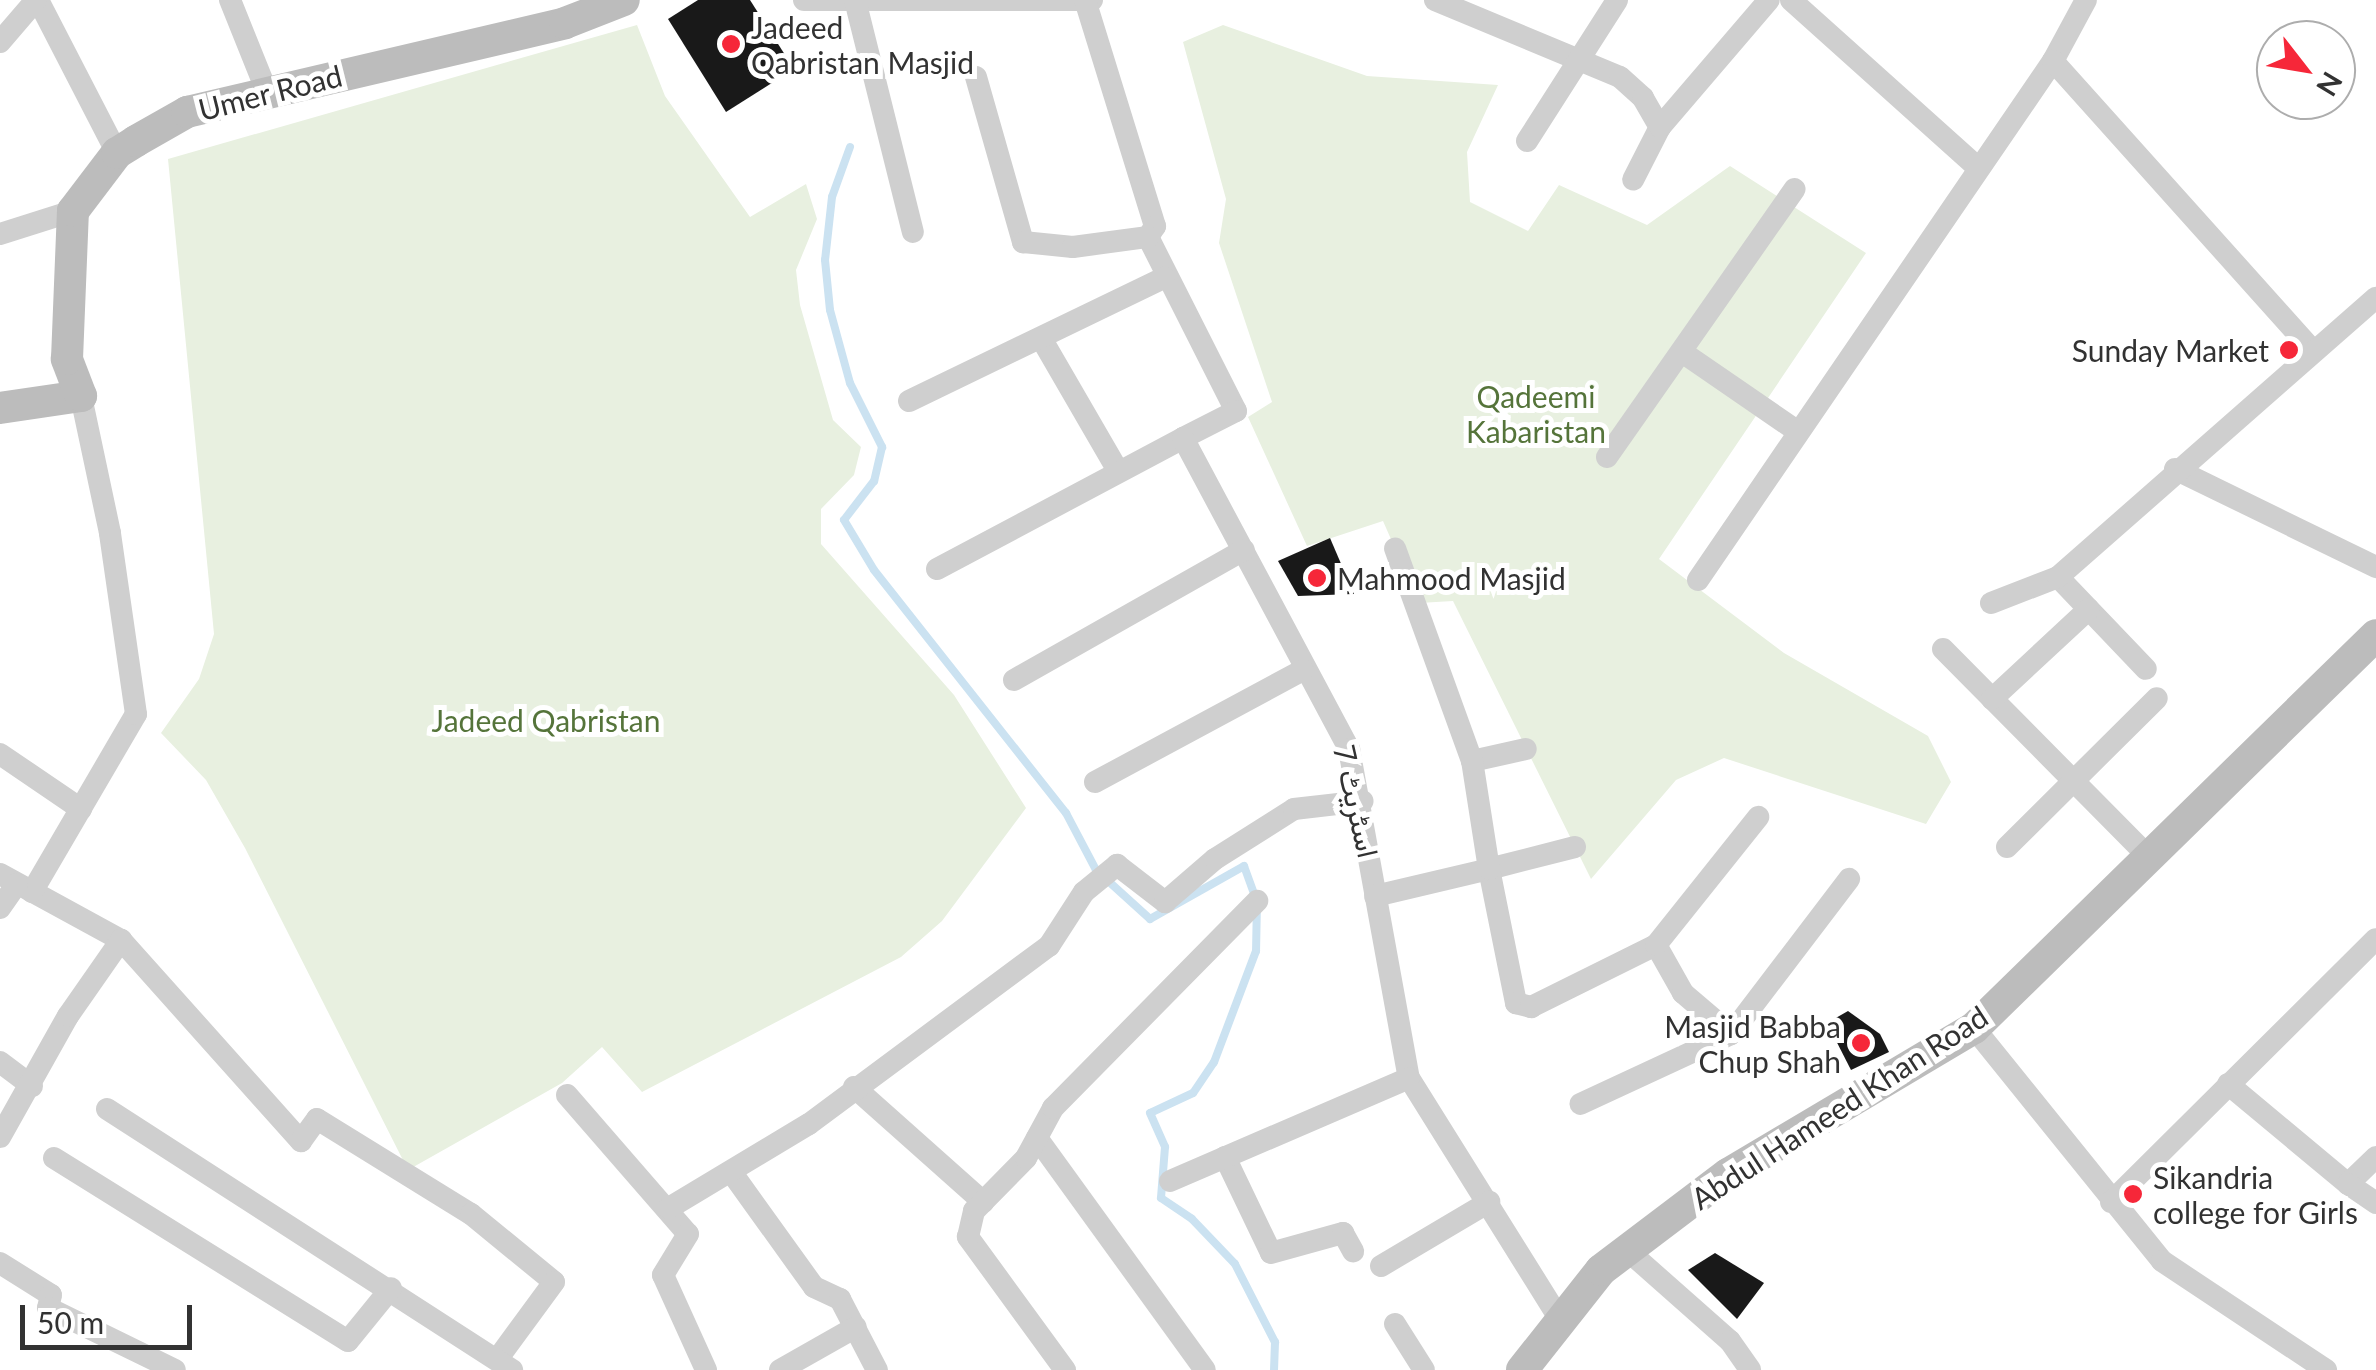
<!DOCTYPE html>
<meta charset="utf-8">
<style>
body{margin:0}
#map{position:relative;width:2376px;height:1370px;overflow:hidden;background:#fff;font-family:Lato,Vazirmatn,sans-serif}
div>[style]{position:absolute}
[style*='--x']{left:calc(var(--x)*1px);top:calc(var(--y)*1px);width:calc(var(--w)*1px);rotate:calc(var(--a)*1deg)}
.green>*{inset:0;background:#e8f0e0}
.stream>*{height:8px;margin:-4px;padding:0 4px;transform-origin:4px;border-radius:4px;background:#cbe2f1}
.building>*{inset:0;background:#191919}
.street>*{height:22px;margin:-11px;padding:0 11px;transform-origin:11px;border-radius:11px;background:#cfcfcf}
.secondary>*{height:32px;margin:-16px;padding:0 16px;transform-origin:16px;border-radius:16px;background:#bcbcbc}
.dots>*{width:28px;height:28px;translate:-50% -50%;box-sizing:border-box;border:5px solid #fff;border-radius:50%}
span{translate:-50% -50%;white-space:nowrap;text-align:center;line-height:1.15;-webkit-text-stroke:10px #fff;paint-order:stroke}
.poi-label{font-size:30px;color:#323232}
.left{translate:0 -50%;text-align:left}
.right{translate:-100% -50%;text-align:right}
.street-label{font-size:30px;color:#323232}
.park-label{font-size:30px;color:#55743a}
.north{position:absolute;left:2256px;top:20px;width:100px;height:100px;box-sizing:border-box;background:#fff;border:2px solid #adadad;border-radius:50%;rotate:121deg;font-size:28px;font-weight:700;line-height:40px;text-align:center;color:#323232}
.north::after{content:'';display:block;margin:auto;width:35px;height:45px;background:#f62739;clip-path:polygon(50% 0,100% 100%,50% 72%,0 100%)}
.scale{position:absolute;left:20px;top:1305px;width:172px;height:45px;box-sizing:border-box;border:5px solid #323232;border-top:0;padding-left:12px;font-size:30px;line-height:35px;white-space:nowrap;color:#323232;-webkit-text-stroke:8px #fff;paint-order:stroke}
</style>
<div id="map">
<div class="green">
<i style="clip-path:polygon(637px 25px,665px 96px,750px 217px,806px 184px,817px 219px,796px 270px,800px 305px,833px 420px,861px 447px,854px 475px,821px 509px,821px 544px,954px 695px,1026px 808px,942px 921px,901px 957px,642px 1092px,602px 1047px,562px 1083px,408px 1170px,245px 848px,206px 780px,161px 733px,199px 679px,214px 634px,168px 159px)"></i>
<i style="clip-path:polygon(1223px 25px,1367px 76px,1498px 85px,1467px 152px,1470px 202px,1528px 231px,1559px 185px,1647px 225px,1730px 166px,1866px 253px,1659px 559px,1784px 653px,1928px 736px,1951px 782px,1926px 824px,1724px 758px,1676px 780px,1591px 879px,1453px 601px,1419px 603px,1383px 521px,1307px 546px,1248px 417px,1272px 402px,1219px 243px,1226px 199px,1183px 42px)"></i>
</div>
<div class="stream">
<i style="--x:850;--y:147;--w:53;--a:109.8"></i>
<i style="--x:832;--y:197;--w:63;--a:96.3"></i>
<i style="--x:825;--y:260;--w:50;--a:84.3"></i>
<i style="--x:830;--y:310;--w:76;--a:74.7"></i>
<i style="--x:850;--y:383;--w:72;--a:63.4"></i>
<i style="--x:882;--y:447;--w:35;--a:103"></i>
<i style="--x:874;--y:481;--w:49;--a:127.6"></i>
<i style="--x:844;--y:520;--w:58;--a:59"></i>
<i style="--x:874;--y:570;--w:310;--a:51.7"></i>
<i style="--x:1066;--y:813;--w:64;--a:62.2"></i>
<i style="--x:1096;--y:870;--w:73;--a:42.2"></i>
<i style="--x:1150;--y:919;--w:108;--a:-29.4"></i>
<i style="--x:1244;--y:866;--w:37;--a:70"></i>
<i style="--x:1257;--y:901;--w:50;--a:91.1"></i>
<i style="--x:1256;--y:951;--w:119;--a:110.7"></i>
<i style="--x:1214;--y:1062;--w:37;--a:124"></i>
<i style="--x:1193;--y:1093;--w:47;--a:155.1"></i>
<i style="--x:1150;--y:1113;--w:37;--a:66"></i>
<i style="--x:1165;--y:1147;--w:51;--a:94.5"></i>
<i style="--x:1161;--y:1198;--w:37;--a:34"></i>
<i style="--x:1192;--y:1219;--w:62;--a:46.3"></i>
<i style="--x:1235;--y:1264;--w:88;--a:62.9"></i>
<i style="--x:1275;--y:1342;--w:28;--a:92"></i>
</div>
<div class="building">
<i style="clip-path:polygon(698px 0,750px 0,794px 69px,726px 112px,668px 19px)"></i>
<i style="clip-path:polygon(1330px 538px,1354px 594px,1298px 596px,1278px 561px)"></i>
<i style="clip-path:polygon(1848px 1011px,1880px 1034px,1889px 1052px,1851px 1070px,1827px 1023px)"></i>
<i style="clip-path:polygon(1715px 1253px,1764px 1283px,1737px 1319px,1688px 1270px)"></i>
</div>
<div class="street">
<i style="--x:38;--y:0;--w:172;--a:62.7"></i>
<i style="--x:230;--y:0;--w:99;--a:68.1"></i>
<i style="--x:804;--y:0;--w:288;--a:0"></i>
<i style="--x:855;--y:0;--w:239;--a:76"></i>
<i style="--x:1085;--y:0;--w:237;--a:72.8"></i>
<i style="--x:1155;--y:226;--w:13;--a:122"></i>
<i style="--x:1148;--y:237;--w:195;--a:63.2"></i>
<i style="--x:1236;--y:411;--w:59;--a:153"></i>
<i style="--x:1435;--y:0;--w:200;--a:22.6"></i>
<i style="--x:1620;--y:77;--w:31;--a:42"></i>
<i style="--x:1643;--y:98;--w:34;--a:60"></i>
<i style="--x:1660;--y:127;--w:59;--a:117"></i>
<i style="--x:1791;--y:0;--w:247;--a:41.9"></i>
<i style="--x:0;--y:42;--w:55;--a:-49.4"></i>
<i style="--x:2053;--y:61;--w:69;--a:-61.6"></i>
<i style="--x:976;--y:77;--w:172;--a:74.1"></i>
<i style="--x:1023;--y:242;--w:50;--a:5.7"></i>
<i style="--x:1073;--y:247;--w:76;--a:-7.6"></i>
<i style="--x:1660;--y:127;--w:167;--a:-49.4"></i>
<i style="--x:1527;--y:141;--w:167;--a:-57.4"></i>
<i style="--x:0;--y:234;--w:77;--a:-17.5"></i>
<i style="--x:1041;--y:338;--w:154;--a:59.9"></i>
<i style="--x:1682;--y:352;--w:140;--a:34.5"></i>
<i style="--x:909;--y:401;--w:283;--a:-25.8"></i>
<i style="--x:1607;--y:457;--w:327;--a:-55"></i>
<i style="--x:2175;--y:469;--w:224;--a:26"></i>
<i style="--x:937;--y:569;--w:279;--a:-28"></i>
<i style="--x:1183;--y:438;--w:353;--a:61.9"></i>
<i style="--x:1349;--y:749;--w:334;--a:79.7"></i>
<i style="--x:1409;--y:1078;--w:281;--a:58"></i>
<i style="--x:2058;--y:577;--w:127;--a:46.3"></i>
<i style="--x:1698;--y:580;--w:629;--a:-55.63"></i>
<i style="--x:2053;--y:61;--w:389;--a:48.1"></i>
<i style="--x:1991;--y:603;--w:72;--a:-21.2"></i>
<i style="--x:2058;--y:577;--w:423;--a:-41.3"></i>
<i style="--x:1943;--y:649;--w:293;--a:45.3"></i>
<i style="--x:1014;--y:680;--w:264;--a:-29.5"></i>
<i style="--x:1992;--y:699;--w:132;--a:-42.9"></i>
<i style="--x:0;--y:754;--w:98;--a:34.2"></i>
<i style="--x:1472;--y:761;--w:55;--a:-12.5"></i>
<i style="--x:1095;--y:782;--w:236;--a:-28.3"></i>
<i style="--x:1575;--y:847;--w:89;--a:165.7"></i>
<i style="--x:1489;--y:869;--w:137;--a:78.6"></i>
<i style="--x:1516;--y:1003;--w:16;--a:15"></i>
<i style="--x:1531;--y:1007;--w:140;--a:-26.4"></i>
<i style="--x:1656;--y:945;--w:55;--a:60.6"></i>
<i style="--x:1683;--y:993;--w:63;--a:40.5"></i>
<i style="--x:1731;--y:1034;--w:166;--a:155.1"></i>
<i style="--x:2007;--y:847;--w:211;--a:-44.8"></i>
<i style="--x:0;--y:874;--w:138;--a:28.6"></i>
<i style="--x:121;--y:940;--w:270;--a:48.2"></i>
<i style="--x:301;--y:1141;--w:27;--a:-54"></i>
<i style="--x:317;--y:1119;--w:181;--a:31.7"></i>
<i style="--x:471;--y:1214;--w:107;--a:39.3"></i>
<i style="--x:554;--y:1282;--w:93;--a:126.3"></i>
<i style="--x:32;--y:892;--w:206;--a:-59.7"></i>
<i style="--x:136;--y:714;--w:183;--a:-98.2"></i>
<i style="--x:110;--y:533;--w:140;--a:-102"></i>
<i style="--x:1375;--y:896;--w:117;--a:-13.3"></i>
<i style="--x:1489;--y:869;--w:109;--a:-98.9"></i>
<i style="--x:1472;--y:761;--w:226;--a:-109.9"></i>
<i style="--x:0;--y:908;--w:29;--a:-55"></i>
<i style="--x:1656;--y:945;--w:164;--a:-51.4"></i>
<i style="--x:1974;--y:1028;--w:299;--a:51.1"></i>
<i style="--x:2162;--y:1261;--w:197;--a:33.6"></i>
<i style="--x:1731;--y:1034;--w:195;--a:-52.7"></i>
<i style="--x:0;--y:1062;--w:40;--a:37"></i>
<i style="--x:2228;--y:1084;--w:156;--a:39.8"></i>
<i style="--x:2348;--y:1184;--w:39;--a:-44"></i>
<i style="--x:854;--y:1087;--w:173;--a:41.7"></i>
<i style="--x:567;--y:1095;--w:184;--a:49"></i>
<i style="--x:688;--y:1234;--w:48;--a:121.4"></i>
<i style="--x:663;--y:1275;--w:104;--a:65.6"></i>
<i style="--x:107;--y:1109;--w:482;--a:32.8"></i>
<i style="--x:0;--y:1137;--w:139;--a:-60.7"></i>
<i style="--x:68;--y:1016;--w:93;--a:-55.1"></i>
<i style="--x:1037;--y:1138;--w:286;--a:54.1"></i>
<i style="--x:1225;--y:1157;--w:106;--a:64.4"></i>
<i style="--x:1271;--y:1253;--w:75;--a:-15.5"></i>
<i style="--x:1343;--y:1233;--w:21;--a:61"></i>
<i style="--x:54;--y:1158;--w:346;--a:31.9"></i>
<i style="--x:348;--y:1341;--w:68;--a:-50.9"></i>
<i style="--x:732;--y:1173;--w:140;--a:54.3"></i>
<i style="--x:814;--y:1287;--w:29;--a:25"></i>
<i style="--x:840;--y:1299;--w:80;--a:62.5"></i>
<i style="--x:1170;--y:1181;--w:260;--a:-23.3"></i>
<i style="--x:2348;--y:1184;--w:34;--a:34"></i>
<i style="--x:2111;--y:1202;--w:373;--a:-44.8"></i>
<i style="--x:669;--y:1208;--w:163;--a:-31"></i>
<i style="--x:809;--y:1124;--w:299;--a:-36.6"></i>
<i style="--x:1049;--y:946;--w:64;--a:-57.1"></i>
<i style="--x:1084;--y:892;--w:43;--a:-39.3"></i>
<i style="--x:1117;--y:865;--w:61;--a:37.6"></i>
<i style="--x:1165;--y:902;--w:66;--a:-40.7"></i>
<i style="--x:1215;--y:859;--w:93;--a:-32.3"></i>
<i style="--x:1294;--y:809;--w:69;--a:-6.6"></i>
<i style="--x:1627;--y:1250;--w:137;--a:41.5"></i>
<i style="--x:1730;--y:1341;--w:35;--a:55"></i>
<i style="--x:0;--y:1263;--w:60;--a:32.1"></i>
<i style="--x:51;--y:1295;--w:13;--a:103"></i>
<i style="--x:48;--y:1308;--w:141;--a:26"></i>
<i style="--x:1381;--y:1266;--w:126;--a:-30.7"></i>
<i style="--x:1395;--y:1324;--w:54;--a:57.8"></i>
<i style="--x:780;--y:1370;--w:87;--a:-29.5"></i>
<i style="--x:1065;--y:1370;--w:165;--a:-126.1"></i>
<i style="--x:968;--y:1237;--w:27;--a:-77"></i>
<i style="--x:974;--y:1211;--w:74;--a:-45.5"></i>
<i style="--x:1026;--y:1158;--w:57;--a:-61.6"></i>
<i style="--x:1053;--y:1108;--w:291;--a:-45.4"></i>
</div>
<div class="secondary">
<i style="--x:0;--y:408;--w:82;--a:-8.4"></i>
<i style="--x:81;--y:396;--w:40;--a:-111"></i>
<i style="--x:67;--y:359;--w:148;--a:-87.7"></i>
<i style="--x:73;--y:211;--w:73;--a:-52.8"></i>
<i style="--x:117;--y:153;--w:22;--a:-32"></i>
<i style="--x:136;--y:141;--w:59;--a:-29.6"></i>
<i style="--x:187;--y:112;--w:388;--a:-13.2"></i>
<i style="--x:565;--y:23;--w:63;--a:-21.3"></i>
<i style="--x:1522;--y:1370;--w:127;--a:-51.7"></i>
<i style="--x:1601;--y:1270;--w:159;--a:-37.1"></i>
<i style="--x:1728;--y:1174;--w:286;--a:-30.7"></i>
<i style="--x:1974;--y:1028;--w:562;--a:-44.35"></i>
</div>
<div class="dots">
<i style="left:731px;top:44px;background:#f62739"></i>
<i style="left:2289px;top:350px;background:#f62739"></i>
<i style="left:1317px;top:578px;background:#f62739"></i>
<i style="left:1861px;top:1043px;background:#f62739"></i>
<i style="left:2133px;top:1194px;background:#f62739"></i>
</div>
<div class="poi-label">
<span class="left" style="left:751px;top:44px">Jadeed<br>Qabristan Masjid</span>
<span class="right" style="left:2269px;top:350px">Sunday Market</span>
<span class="left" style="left:1337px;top:578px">Mahmood Masjid</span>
<span class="right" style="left:1841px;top:1043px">Masjid Babba<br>Chup Shah</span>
<span class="left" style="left:2153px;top:1194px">Sikandria<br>college for Girls</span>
</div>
<div class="street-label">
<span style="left:270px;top:92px;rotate:-14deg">Umer Road</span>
<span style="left:1357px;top:801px;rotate:77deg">اسٹریٹ 7</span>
<span style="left:1839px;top:1107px;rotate:-33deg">Abdul Hameed Khan Road</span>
</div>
<div class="park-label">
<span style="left:1536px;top:413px">Qadeemi<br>Kabaristan</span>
<span style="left:546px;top:720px">Jadeed Qabristan</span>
</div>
<div class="north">N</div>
<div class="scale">50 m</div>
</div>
